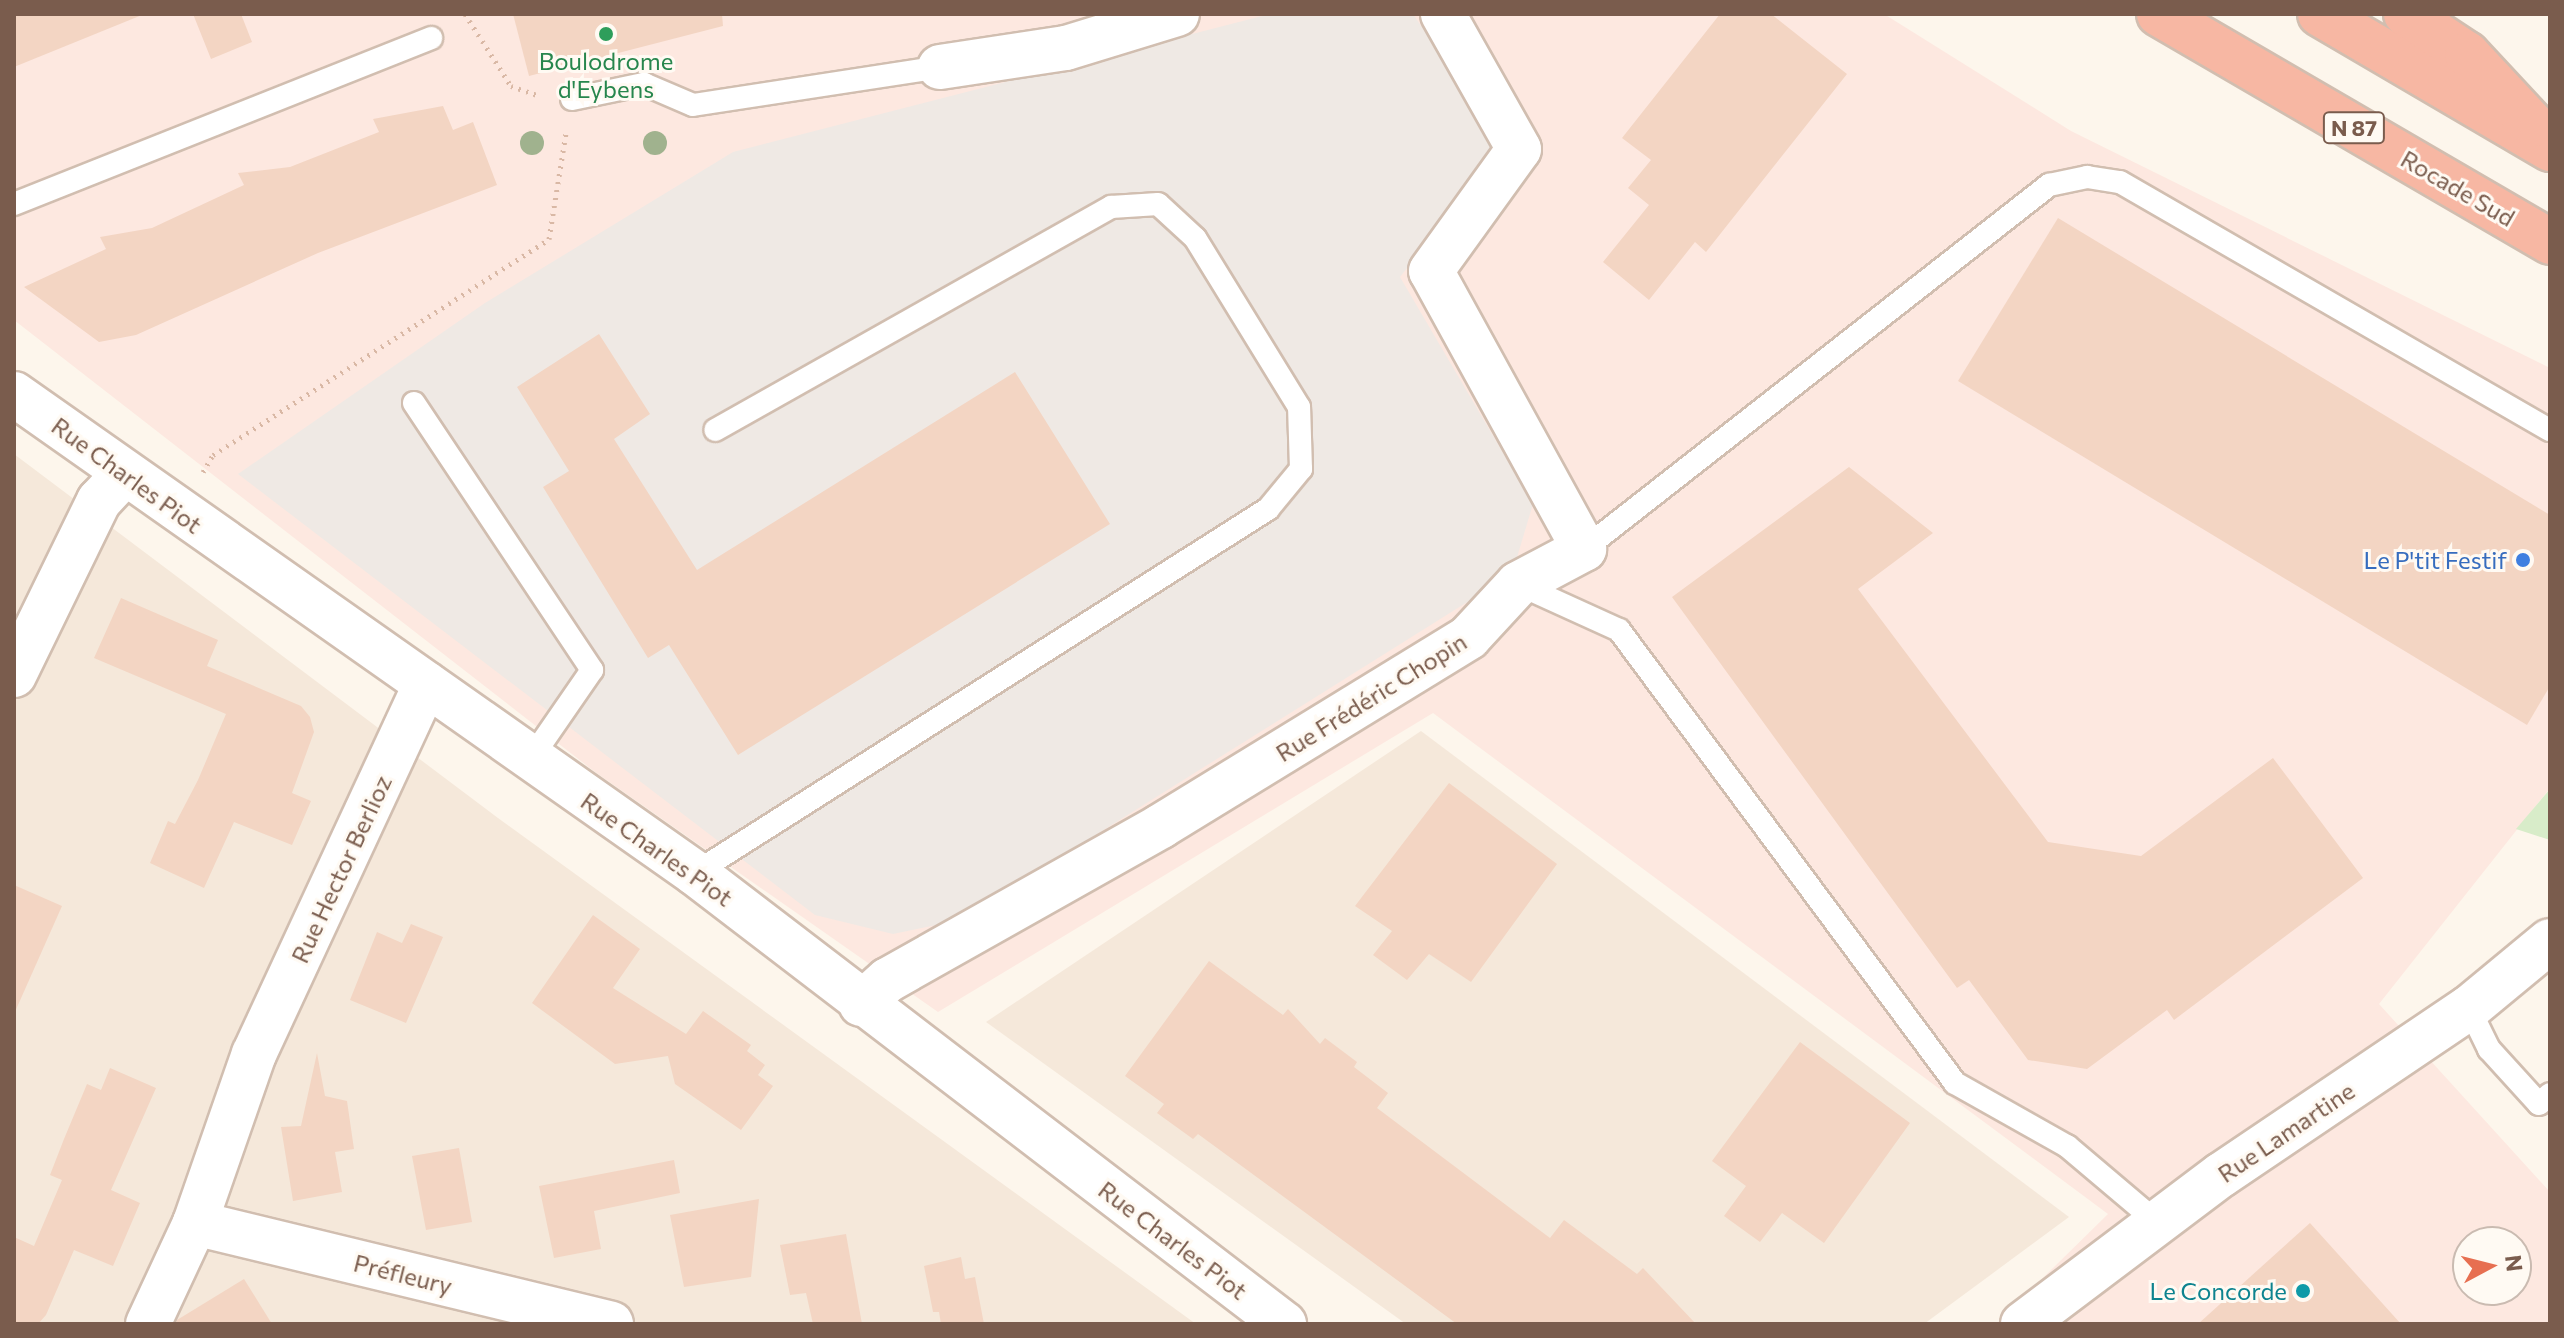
<!DOCTYPE html>
<meta charset="utf-8">
<style>
body{margin:0}
#map{position:relative;width:2564px;height:1338px;overflow:hidden;background:#fdf6ec;font-family:Commissioner,sans-serif}
div>[style]{position:absolute}
[style*='--x']{left:calc(var(--x)*1px);top:calc(var(--y)*1px);width:calc(var(--w)*1px);rotate:calc(var(--a)*1deg)}
.residential>*{inset:0;background:#f5e8da}
.commercial>*{inset:0;background:#fde8e0}
.industrial>*{inset:0;background:#efe9e4}
.green>*{inset:0;background:#d8ecc9}
.building>*{inset:0;background:#f3d5c3}
.path>*{height:5px;margin-top:-2.5px;transform-origin:0;background:repeating-linear-gradient(90deg,#d9b8a5 0 2px,transparent 0 8px)}
.roads{filter:drop-shadow(2px 0 #d1beb0) drop-shadow(-2px 0 #d1beb0) drop-shadow(0 2px #d1beb0) drop-shadow(0 -2px #d1beb0)}
.lane>*{height:22px;margin:-11px;padding:0 11px;transform-origin:11px;border-radius:11px;background:#fff}
.street>*{height:44px;margin:-22px;padding:0 22px;transform-origin:22px;border-radius:22px;background:#fff}
.highway>*{height:44px;margin:-22px;padding:0 22px;transform-origin:22px;border-radius:22px;background:#f7b7a3}
.trees>*{width:24px;height:24px;margin:-12px;border-radius:50%;background:#a0b28e}
.dots>*{width:22px;height:22px;translate:-50% -50%;box-sizing:border-box;border:4px solid #fffaf3;border-radius:50%}
span{translate:-50% -50%;white-space:nowrap;text-align:center;line-height:1.15;-webkit-text-stroke:6px #fffaf3;paint-order:stroke}
.shield-label span{padding:2px 6px;background:#fffaf3;border:2px solid;border-radius:6px;-webkit-text-stroke-width:0}
.shield-label{font-size:22px;color:#7a5c4d;font-weight:700}
.leisure-label{font-size:24px;color:#27864d}
.street-label{font-size:24px;color:#7a5c4d}
.shop-label{font-size:24px;color:#366cbe}
.right{translate:-100% -50%;text-align:right}
.culture-label{font-size:24px;color:#0d838f}
.frame{position:absolute;inset:0;border:16px solid #7a5c4d;pointer-events:none}
.north{position:absolute;left:2452px;top:1226px;width:80px;height:80px;box-sizing:border-box;background:#fffaf3;border:2px solid #cabbb1;border-radius:50%;rotate:83deg;font-size:22px;font-weight:700;line-height:32px;text-align:center;color:#7a5c4d}
.north::after{content:'';display:block;margin:auto;width:28px;height:36px;background:#e76f51;clip-path:polygon(50% 0,100% 100%,50% 72%,0 100%)}
</style>
<div id="map">
<div class="residential">
<i style="clip-path:polygon(14px 454px,498px 818px,1196px 1324px,14px 1324px)"></i>
<i style="clip-path:polygon(1421px 731px,2069px 1217px,1924px 1324px,1406px 1324px,986px 1022px)"></i>
</div>
<div class="commercial">
<i style="clip-path:polygon(evenodd,14px 14px,1884px 14px,2071px 131px,2550px 368px,2550px 788px,2379px 1004px,2550px 1192px,2550px 1324px,1996px 1324px,2108px 1214px,1433px 713px,938px 1012px,595px 772px,14px 320px,14px 14px,2468px 1242px,2516px 1242px,2516px 1290px,2468px 1290px,2468px 1242px)"></i>
</div>
<div class="industrial">
<i style="clip-path:polygon(1270px 14px,1413px 14px,1503px 145px,1400px 277px,1533px 504px,1512px 574px,960px 920px,893px 934px,815px 915px,238px 474px,485px 303px,733px 152px)"></i>
</div>
<div class="green">
<i style="clip-path:polygon(2550px 789px,2550px 840px,2516px 829px)"></i>
</div>
<div class="building">
<i style="clip-path:polygon(14px 14px,142px 14px,142px 15px,14px 67px)"></i>
<i style="clip-path:polygon(193px 14px,241px 14px,252px 42px,211px 59px)"></i>
<i style="clip-path:polygon(513px 14px,722px 14px,723px 26px,529px 76px)"></i>
<i style="clip-path:polygon(1720px 14px,1771px 14px,1847px 74px,1706px 252px,1695px 242px,1649px 300px,1603px 262px,1649px 205px,1628px 188px,1651px 160px,1622px 138px)"></i>
<i style="clip-path:polygon(443px 106px,453px 130px,473px 122px,497px 185px,318px 253px,136px 335px,99px 342px,24px 287px,106px 249px,100px 237px,152px 228px,244px 185px,238px 173px,290px 167px,379px 132px,373px 119px)"></i>
<i style="clip-path:polygon(2058px 218px,2550px 515px,2550px 686px,2527px 725px,1958px 381px)"></i>
<i style="clip-path:polygon(599px 334px,650px 414px,614px 439px,697px 570px,1015px 372px,1110px 524px,738px 755px,669px 645px,648px 658px,543px 487px,569px 471px,517px 387px)"></i>
<i style="clip-path:polygon(1849px 467px,1933px 533px,1858px 589px,2048px 842px,2141px 856px,2273px 758px,2363px 878px,2174px 1020px,2167px 1010px,2087px 1069px,2028px 1060px,1969px 980px,1957px 988px,1672px 597px)"></i>
<i style="clip-path:polygon(121px 598px,218px 640px,207px 666px,301px 706px,310px 717px,314px 732px,292px 793px,311px 801px,292px 845px,234px 822px,204px 888px,150px 863px,168px 821px,175px 824px,198px 780px,226px 714px,94px 658px)"></i>
<i style="clip-path:polygon(1449px 783px,1557px 864px,1471px 982px,1429px 954px,1407px 980px,1373px 955px,1392px 931px,1355px 906px)"></i>
<i style="clip-path:polygon(14px 885px,62px 906px,14px 1014px)"></i>
<i style="clip-path:polygon(593px 915px,640px 949px,613px 988px,686px 1034px,703px 1011px,751px 1045px,747px 1051px,765px 1065px,758px 1075px,773px 1086px,741px 1130px,675px 1084px,668px 1056px,615px 1064px,532px 1003px)"></i>
<i style="clip-path:polygon(411px 924px,443px 937px,406px 1023px,350px 1000px,377px 932px,402px 943px)"></i>
<i style="clip-path:polygon(1209px 961px,1283px 1015px,1288px 1009px,1320px 1044px,1325px 1038px,1357px 1062px,1354px 1067px,1388px 1093px,1377px 1108px,1550px 1238px,1564px 1220px,1637px 1274px,1643px 1268px,1696px 1324px,1457px 1324px,1198px 1134px,1193px 1139px,1157px 1113px,1164px 1104px,1125px 1076px)"></i>
<i style="clip-path:polygon(1800px 1042px,1910px 1123px,1824px 1243px,1782px 1213px,1760px 1242px,1724px 1216px,1746px 1186px,1712px 1161px)"></i>
<i style="clip-path:polygon(317px 1053px,325px 1096px,347px 1101px,354px 1149px,335px 1152px,342px 1192px,293px 1201px,281px 1127px,301px 1126px)"></i>
<i style="clip-path:polygon(110px 1068px,156px 1088px,111px 1190px,140px 1203px,113px 1266px,74px 1250px,46px 1315px,38px 1324px,14px 1324px,14px 1237px,34px 1246px,62px 1180px,50px 1175px,64px 1139px,87px 1084px,101px 1090px)"></i>
<i style="clip-path:polygon(459px 1148px,472px 1222px,426px 1230px,412px 1156px)"></i>
<i style="clip-path:polygon(674px 1160px,680px 1193px,594px 1211px,601px 1249px,554px 1258px,539px 1186px)"></i>
<i style="clip-path:polygon(759px 1199px,751px 1277px,684px 1287px,670px 1215px)"></i>
<i style="clip-path:polygon(2310px 1223px,2401px 1324px,2198px 1324px,2291px 1240px)"></i>
<i style="clip-path:polygon(846px 1234px,862px 1324px,813px 1324px,806px 1293px,790px 1295px,780px 1245px)"></i>
<i style="clip-path:polygon(961px 1257px,965px 1279px,975px 1277px,984px 1324px,941px 1324px,939px 1312px,933px 1312px,924px 1266px)"></i>
<i style="clip-path:polygon(244px 1279px,272px 1324px,176px 1324px,177px 1320px)"></i>
</div>
<div class="path">
<i style="--x:465;--y:14;--w:85;--a:57.4"></i>
<i style="--x:511;--y:86;--w:28;--a:19"></i>
<i style="--x:203;--y:472;--w:20;--a:-60"></i>
<i style="--x:213;--y:455;--w:399;--a:-32.7"></i>
<i style="--x:549;--y:239;--w:107;--a:-80.9"></i>
</div>
<div class="roads">
<div class="lane">
<i style="--x:572;--y:99;--w:74;--a:-11.8"></i>
<i style="--x:644;--y:84;--w:53;--a:23.2"></i>
<i style="--x:693;--y:105;--w:250;--a:-8.7"></i>
<i style="--x:14;--y:204;--w:449;--a:-21.7"></i>
<i style="--x:414;--y:403;--w:321;--a:56.3"></i>
<i style="--x:592;--y:670;--w:109;--a:124.6"></i>
<i style="--x:1584;--y:549;--w:591;--a:-38.05"></i>
<i style="--x:2049;--y:185;--w:39;--a:-12"></i>
<i style="--x:2087;--y:177;--w:33;--a:9"></i>
<i style="--x:2120;--y:182;--w:496;--a:30"></i>
<i style="--x:1518;--y:584;--w:111;--a:24.5"></i>
<i style="--x:1619;--y:630;--w:564;--a:53.43"></i>
<i style="--x:1955;--y:1083;--w:129;--a:29.4"></i>
<i style="--x:2067;--y:1146;--w:119;--a:40.2"></i>
<i style="--x:695;--y:873;--w:679;--a:-32.43"></i>
<i style="--x:1268;--y:509;--w:52;--a:-50.5"></i>
<i style="--x:1301;--y:469;--w:62;--a:-91.8"></i>
<i style="--x:1299;--y:407;--w:198;--a:-121.6"></i>
<i style="--x:1195;--y:238;--w:50;--a:-137.4"></i>
<i style="--x:1158;--y:204;--w:47;--a:176.3"></i>
<i style="--x:1111;--y:207;--w:454;--a:150.6"></i>
<i style="--x:2469;--y:1008;--w:46;--a:64"></i>
<i style="--x:2489;--y:1049;--w:74;--a:47.7"></i>
<i style="--x:2539;--y:1104;--w:15;--a:-42"></i>
</div>
<div class="street">
<i style="--x:940;--y:67;--w:127;--a:-8.6"></i>
<i style="--x:1066;--y:48;--w:116;--a:-17"></i>
<i style="--x:14;--y:394;--w:833;--a:35.12"></i>
<i style="--x:695;--y:873;--w:742;--a:37.44"></i>
<i style="--x:14;--y:675;--w:194;--a:-64"></i>
<i style="--x:99;--y:501;--w:38;--a:-47"></i>
<i style="--x:861;--y:1004;--w:36;--a:-42"></i>
<i style="--x:888;--y:980;--w:313;--a:-29.4"></i>
<i style="--x:1161;--y:826;--w:361;--a:-31.5"></i>
<i style="--x:1469;--y:637;--w:72;--a:-47.2"></i>
<i style="--x:1518;--y:584;--w:75;--a:-27.9"></i>
<i style="--x:1584;--y:549;--w:317;--a:-118.8"></i>
<i style="--x:1431;--y:271;--w:150;--a:-54.2"></i>
<i style="--x:1519;--y:149;--w:155;--a:-119.4"></i>
<i style="--x:195;--y:1223;--w:428;--a:13.6"></i>
<i style="--x:148;--y:1324;--w:111;--a:-65"></i>
<i style="--x:195;--y:1223;--w:179;--a:-70.8"></i>
<i style="--x:254;--y:1054;--w:408;--a:-65.1"></i>
<i style="--x:2023;--y:1324;--w:248;--a:-37"></i>
<i style="--x:2221;--y:1175;--w:299;--a:-34"></i>
<i style="--x:2469;--y:1008;--w:105;--a:-39.6"></i>
</div>
<div class="highway">
<i style="--x:2159;--y:14;--w:453;--a:30.2"></i>
<i style="--x:2320;--y:14;--w:267;--a:30.4"></i>
<i style="--x:2406;--y:14;--w:73;--a:33.3"></i>
<i style="--x:2467;--y:54;--w:96;--a:47.1"></i>
</div>
</div>
<div class="trees">
<i style="left:532px;top:143px"></i>
<i style="left:655px;top:143px"></i>
</div>
<div class="dots">
<i style="left:606px;top:34px;background:#2e9e5b"></i>
<i style="left:2523px;top:560px;background:#3f7fe0"></i>
<i style="left:2303px;top:1291px;background:#0f9aa8"></i>
</div>
<div class="shield-label">
<span style="left:2354px;top:128px">N 87</span>
</div>
<div class="leisure-label">
<span style="left:606px;top:75px">Boulodrome<br>d'Eybens</span>
</div>
<div class="street-label">
<span style="left:2458px;top:188px;rotate:30deg">Rocade Sud</span>
<span style="left:127px;top:475px;rotate:36deg">Rue Charles Piot</span>
<span style="left:1371px;top:697px;rotate:-32deg">Rue Frédéric Chopin</span>
<span style="left:657px;top:849px;rotate:35deg">Rue Charles Piot</span>
<span style="left:341px;top:869px;rotate:-65deg">Rue Hector Berlioz</span>
<span style="left:2286px;top:1132px;rotate:-34deg">Rue Lamartine</span>
<span style="left:1173px;top:1240px;rotate:37deg">Rue Charles Piot</span>
<span style="left:403px;top:1274px;rotate:14deg">Préfleury</span>
</div>
<div class="shop-label">
<span class="right" style="left:2507px;top:560px">Le P'tit Festif</span>
</div>
<div class="culture-label">
<span class="right" style="left:2287px;top:1291px">Le Concorde</span>
</div>
<div class="frame"></div>
<div class="north">N</div>
</div>
